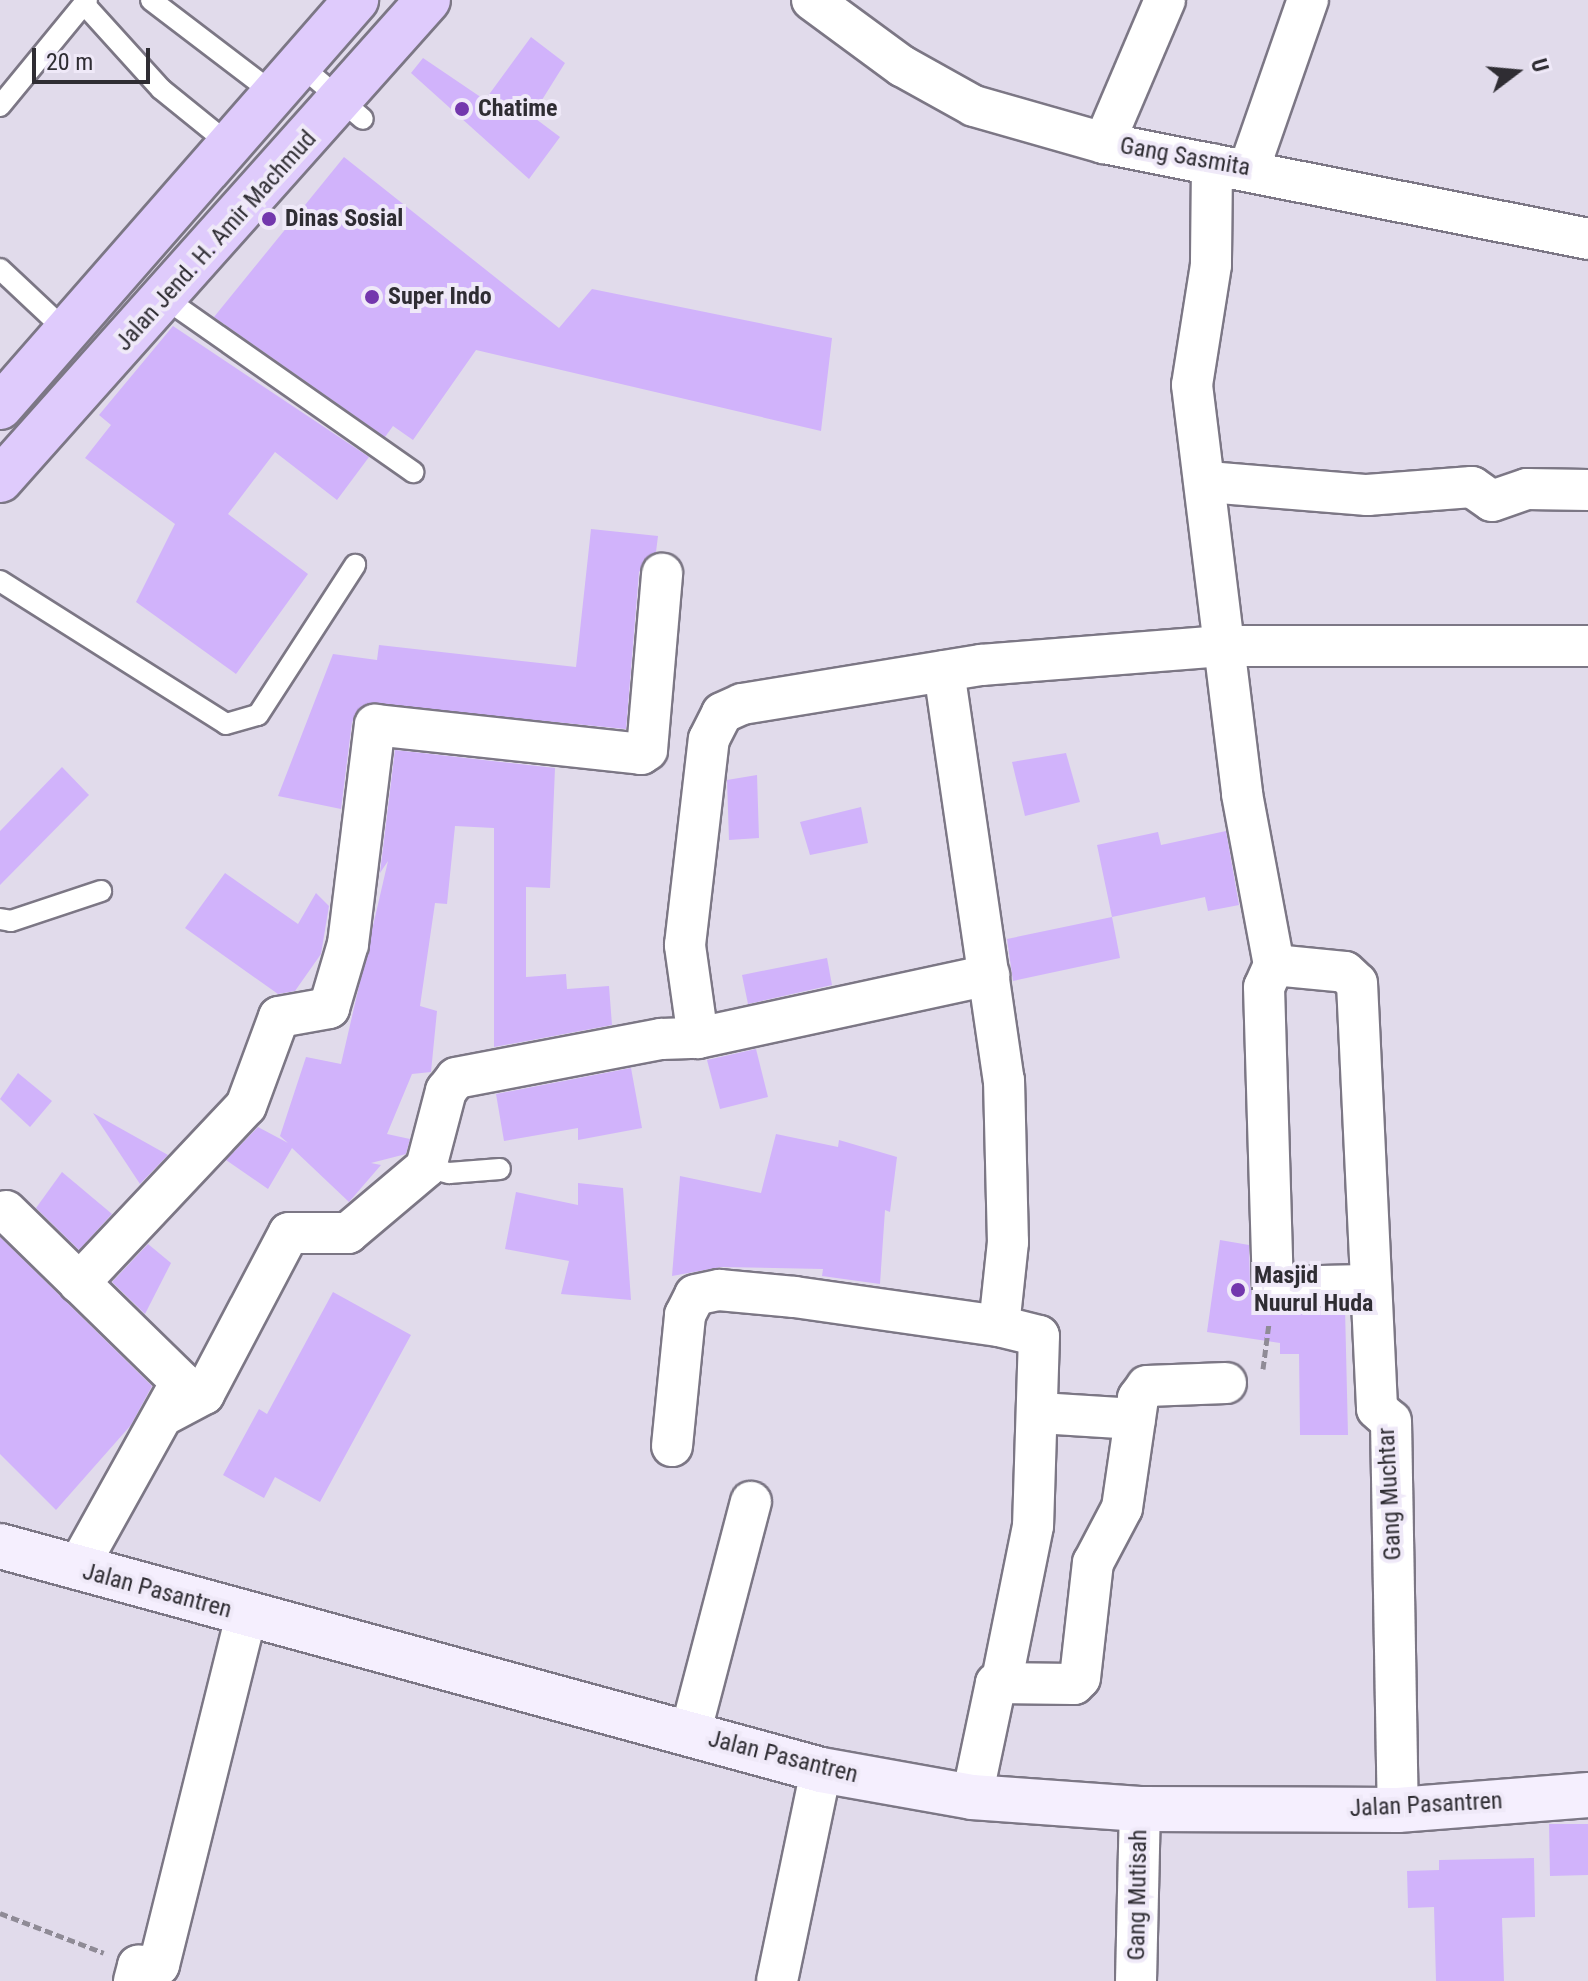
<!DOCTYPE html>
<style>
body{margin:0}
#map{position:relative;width:1588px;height:1981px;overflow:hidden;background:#e1dbeb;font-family:"Roboto Condensed",sans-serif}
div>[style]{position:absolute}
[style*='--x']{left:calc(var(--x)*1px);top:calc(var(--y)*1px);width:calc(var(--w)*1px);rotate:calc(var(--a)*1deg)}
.building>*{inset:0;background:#d1b3fb}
.path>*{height:5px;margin-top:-2.5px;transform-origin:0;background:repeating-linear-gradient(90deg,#8f8b96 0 8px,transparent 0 12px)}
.roads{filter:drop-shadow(2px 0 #7c7785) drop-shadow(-2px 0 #7c7785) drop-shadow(0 2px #7c7785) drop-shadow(0 -2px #7c7785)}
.lane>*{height:20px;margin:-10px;padding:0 10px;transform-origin:10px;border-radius:10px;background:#fff}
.street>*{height:40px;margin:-20px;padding:0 20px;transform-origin:20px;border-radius:20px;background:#fff}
.secondary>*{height:44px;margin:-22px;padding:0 22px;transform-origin:22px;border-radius:22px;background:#f5effe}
.highway>*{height:44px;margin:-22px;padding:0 22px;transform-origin:22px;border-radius:22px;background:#dfcbfc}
.dots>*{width:22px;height:22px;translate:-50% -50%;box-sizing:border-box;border:4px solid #efe9f8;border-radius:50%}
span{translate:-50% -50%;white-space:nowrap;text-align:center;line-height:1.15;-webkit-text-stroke:8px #efe9f8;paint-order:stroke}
.poi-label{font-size:24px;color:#2f2d33;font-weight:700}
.left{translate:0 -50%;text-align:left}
.street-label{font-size:24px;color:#2f2d33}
.north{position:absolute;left:1476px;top:32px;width:80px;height:80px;-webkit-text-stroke:6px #efe9f8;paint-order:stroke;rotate:74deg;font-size:22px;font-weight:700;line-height:32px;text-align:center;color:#2f2d33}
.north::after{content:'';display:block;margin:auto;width:28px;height:36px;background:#2f2d33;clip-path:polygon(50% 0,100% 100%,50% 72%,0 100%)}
.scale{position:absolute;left:32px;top:48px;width:118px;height:36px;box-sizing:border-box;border:4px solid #2f2d33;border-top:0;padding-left:10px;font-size:24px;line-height:28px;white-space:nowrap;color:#2f2d33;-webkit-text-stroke:6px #efe9f8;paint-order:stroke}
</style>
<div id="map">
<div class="building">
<i style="clip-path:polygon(531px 37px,565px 63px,532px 116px,560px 137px,529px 179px,411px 73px,423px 58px,485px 100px)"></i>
<i style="clip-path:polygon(344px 157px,559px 328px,592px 289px,832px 338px,821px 431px,476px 350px,413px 440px,393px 426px,385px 437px,214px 317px)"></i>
<i style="clip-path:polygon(173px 326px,369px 457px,337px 500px,275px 452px,228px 514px,308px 574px,236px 674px,136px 602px,175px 524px,85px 458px,111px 425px,99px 415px)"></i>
<i style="clip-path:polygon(591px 529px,658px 536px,656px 552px,639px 572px,626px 729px,367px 704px,352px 722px,341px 809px,278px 796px,333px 654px,377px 660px,379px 645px,576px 667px)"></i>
<i style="clip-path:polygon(395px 750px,555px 768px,550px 888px,526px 887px,526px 977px,566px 974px,567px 989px,609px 986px,612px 1025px,494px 1047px,494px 828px,455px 826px,447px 904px,435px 903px,420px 1006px,437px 1011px,431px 1072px,412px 1074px,387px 1134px,410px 1139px,406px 1154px,371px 1163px,381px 1165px,349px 1202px,292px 1148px,268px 1189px,226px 1160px,258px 1127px,288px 1143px,280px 1136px,306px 1057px,341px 1064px,388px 861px,380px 873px)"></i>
<i style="clip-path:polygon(1066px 753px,1080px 802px,1025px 816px,1012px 762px)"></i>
<i style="clip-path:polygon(62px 767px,89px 795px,0 885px,0 831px)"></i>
<i style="clip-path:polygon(757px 775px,759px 838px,729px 840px,727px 780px)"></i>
<i style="clip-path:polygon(861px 807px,868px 843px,810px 855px,800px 822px)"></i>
<i style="clip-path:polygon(1226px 831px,1239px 905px,1208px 911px,1205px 897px,1112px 917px,1097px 845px,1158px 832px,1161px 845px)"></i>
<i style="clip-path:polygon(225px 873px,298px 924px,316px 893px,329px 906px,321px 954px,295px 991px,278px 994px,185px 928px)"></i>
<i style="clip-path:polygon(1112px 917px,1120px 958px,1013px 981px,1007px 939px)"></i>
<i style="clip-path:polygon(827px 958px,832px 985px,748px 1004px,742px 975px)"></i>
<i style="clip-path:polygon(756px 1049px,768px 1097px,720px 1109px,707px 1060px)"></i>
<i style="clip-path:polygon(631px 1068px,642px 1128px,578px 1140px,578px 1128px,504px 1141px,496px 1094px)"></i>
<i style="clip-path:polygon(18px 1073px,52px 1101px,30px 1127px,0 1099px)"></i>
<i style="clip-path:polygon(93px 1113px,168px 1155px,140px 1184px)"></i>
<i style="clip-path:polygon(776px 1134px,838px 1147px,839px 1140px,897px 1157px,890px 1212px,885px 1210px,880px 1284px,822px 1276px,823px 1269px,721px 1267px,672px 1276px,680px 1176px,761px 1193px)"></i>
<i style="clip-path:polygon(62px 1172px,112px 1214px,79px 1250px,36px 1208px)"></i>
<i style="clip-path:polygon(578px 1183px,623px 1188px,631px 1300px,561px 1294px,569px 1261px,505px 1249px,516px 1192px,578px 1205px)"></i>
<i style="clip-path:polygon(0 1237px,152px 1386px,131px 1425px,56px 1510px,0 1454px)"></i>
<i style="clip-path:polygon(1220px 1240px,1249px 1245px,1250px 1288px,1263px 1307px,1345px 1308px,1348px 1435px,1300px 1435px,1299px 1354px,1280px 1354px,1280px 1343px,1207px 1332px)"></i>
<i style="clip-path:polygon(148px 1244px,171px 1263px,145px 1314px,112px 1282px)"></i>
<i style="clip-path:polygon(333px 1292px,411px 1335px,320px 1502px,275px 1477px,264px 1498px,223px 1475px,259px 1409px,267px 1414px)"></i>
<i style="clip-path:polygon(1549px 1824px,1588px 1824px,1588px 1875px,1550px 1876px)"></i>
<i style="clip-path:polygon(1534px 1858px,1535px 1917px,1502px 1918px,1504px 1981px,1436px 1981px,1434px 1907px,1408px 1908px,1407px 1871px,1439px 1870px,1439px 1860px)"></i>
</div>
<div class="path">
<i style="--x:1263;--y:1369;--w:46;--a:-82.6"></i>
<i style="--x:0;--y:1913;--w:111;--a:21"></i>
</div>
<div class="roads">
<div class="lane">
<i style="--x:151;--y:0;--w:153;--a:37.3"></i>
<i style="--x:84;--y:4;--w:115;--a:47.8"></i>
<i style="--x:161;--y:89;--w:87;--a:39"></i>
<i style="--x:299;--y:64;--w:84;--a:40.7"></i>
<i style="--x:0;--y:106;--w:137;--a:-50.6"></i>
<i style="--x:0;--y:269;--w:92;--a:43.2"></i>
<i style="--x:166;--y:299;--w:302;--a:35"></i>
<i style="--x:0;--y:581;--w:267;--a:32.3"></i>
<i style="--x:226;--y:724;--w:33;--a:-16"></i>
<i style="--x:258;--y:715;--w:179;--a:-57.1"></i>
<i style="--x:0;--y:919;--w:11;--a:10"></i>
<i style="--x:11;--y:921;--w:95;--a:-18.4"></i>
<i style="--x:426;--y:1167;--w:24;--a:15"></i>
<i style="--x:449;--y:1173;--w:51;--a:-4.5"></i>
</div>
<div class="street">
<i style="--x:812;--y:0;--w:112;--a:36.3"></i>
<i style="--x:902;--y:66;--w:82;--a:29.1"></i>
<i style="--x:974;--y:106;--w:135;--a:15.9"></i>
<i style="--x:1104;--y:143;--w:493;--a:11.2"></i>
<i style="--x:1104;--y:143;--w:155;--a:-66.9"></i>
<i style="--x:1212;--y:164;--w:101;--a:90.6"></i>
<i style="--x:1211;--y:265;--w:121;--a:99"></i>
<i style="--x:1192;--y:385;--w:412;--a:83"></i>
<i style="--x:1242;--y:794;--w:174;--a:79.4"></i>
<i style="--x:1274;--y:965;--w:24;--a:114"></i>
<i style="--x:1264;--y:987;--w:300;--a:88.3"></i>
<i style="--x:1273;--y:1287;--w:95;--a:-1.2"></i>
<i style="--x:1249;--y:169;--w:179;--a:-70.8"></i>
<i style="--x:1208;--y:482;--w:160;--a:4.7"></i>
<i style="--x:1367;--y:495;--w:105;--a:-4.4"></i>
<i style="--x:1472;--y:487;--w:24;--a:35"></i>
<i style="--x:1492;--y:501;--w:37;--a:-19"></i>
<i style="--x:1527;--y:489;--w:61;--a:0.9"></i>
<i style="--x:944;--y:671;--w:413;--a:81.7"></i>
<i style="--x:1004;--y:1080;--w:162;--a:88.6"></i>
<i style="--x:1008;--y:1242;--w:84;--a:96.1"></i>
<i style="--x:999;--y:1326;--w:41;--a:14"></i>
<i style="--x:1039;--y:1336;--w:190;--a:91.8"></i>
<i style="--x:1033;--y:1526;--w:157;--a:101.4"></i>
<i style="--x:1274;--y:965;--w:71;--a:5.6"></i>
<i style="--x:1345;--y:972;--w:16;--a:43"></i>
<i style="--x:1357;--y:983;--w:426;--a:87.3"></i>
<i style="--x:1377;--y:1409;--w:18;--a:41"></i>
<i style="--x:1391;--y:1421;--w:389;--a:89"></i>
<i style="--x:698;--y:1038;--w:94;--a:-98"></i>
<i style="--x:685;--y:945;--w:207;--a:-83.4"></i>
<i style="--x:709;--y:739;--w:29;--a:-63"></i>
<i style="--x:722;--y:713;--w:22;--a:-24"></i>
<i style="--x:742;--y:704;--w:242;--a:-9.3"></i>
<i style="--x:981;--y:665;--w:242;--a:-4.5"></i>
<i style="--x:1222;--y:646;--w:366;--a:0"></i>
<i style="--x:6;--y:1211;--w:245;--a:44.3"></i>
<i style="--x:181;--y:1382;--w:214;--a:119.1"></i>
<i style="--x:79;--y:1283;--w:243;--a:-46.7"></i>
<i style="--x:246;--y:1106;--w:95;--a:-69.7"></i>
<i style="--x:279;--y:1017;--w:51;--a:-10.2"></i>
<i style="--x:329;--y:1008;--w:67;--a:-73.5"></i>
<i style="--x:348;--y:944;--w:221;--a:-83"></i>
<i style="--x:375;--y:725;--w:268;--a:6.2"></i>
<i style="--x:641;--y:754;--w:7;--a:-34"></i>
<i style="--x:647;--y:750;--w:177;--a:-85.1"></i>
<i style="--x:168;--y:1413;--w:41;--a:-27.8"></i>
<i style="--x:204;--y:1394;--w:182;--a:-62.2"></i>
<i style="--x:289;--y:1233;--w:59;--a:0"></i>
<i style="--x:348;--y:1233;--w:102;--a:-40.2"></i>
<i style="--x:426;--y:1167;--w:79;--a:-75.3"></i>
<i style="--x:446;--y:1091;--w:16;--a:-52"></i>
<i style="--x:456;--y:1078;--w:209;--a:-10.8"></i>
<i style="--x:661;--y:1039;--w:37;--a:-2"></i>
<i style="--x:698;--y:1038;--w:298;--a:-12.2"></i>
<i style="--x:1040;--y:1413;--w:95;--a:3.6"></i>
<i style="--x:672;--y:1446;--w:132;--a:-84.3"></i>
<i style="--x:685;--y:1315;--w:22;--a:-63"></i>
<i style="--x:695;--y:1295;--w:25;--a:-12"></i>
<i style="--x:719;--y:1290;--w:76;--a:5.3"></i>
<i style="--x:795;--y:1297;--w:206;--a:8.1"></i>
<i style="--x:690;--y:1734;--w:240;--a:-75.3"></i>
<i style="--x:972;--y:1797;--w:116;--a:-78.1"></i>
<i style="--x:996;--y:1683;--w:78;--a:0.7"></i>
<i style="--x:1074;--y:1684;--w:8;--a:-45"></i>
<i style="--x:1080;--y:1678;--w:116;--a:-83.6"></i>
<i style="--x:1093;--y:1563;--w:62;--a:-62.2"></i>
<i style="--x:1122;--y:1508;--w:111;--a:-81.7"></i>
<i style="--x:1138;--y:1398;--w:15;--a:-53"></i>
<i style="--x:1147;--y:1386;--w:79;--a:-2.2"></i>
<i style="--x:134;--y:1981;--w:16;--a:-75"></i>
<i style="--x:138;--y:1966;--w:21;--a:-3"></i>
<i style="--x:159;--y:1965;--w:361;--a:-76"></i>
<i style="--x:777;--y:1981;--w:216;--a:-78.2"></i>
<i style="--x:1136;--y:1981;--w:172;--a:-88.7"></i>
</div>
<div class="secondary">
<i style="--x:0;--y:1546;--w:851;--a:15.26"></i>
<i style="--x:821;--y:1770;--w:153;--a:10.1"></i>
<i style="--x:972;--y:1797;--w:168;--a:4.1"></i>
<i style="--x:1140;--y:1809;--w:258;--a:0.2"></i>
<i style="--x:1398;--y:1810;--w:191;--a:-4.5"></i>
</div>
<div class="highway">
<i style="--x:0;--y:407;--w:541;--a:-48.82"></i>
<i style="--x:0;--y:480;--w:643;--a:-48.28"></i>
</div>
</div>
<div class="dots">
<i style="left:462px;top:109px;background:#7337ad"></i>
<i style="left:269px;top:219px;background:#7337ad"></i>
<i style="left:372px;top:297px;background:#7337ad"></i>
<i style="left:1238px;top:1290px;background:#7337ad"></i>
</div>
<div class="poi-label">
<span class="left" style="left:478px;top:109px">Chatime</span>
<span class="left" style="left:285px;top:219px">Dinas Sosial</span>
<span class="left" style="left:388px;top:297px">Super Indo</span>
<span class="left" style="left:1254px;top:1290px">Masjid<br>Nuurul Huda</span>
</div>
<div class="street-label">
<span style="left:1185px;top:157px;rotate:10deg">Gang Sasmita</span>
<span style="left:216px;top:241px;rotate:-48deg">Jalan Jend. H. Amir Machmud</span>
<span style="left:1390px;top:1494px;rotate:-93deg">Gang Muchtar</span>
<span style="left:157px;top:1591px;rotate:15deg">Jalan Pasantren</span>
<span style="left:783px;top:1757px;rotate:14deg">Jalan Pasantren</span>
<span style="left:1426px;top:1805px;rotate:-3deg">Jalan Pasantren</span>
<span style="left:1138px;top:1895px;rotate:-89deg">Gang Mutisah</span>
</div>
<div class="north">U</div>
<div class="scale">20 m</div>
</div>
